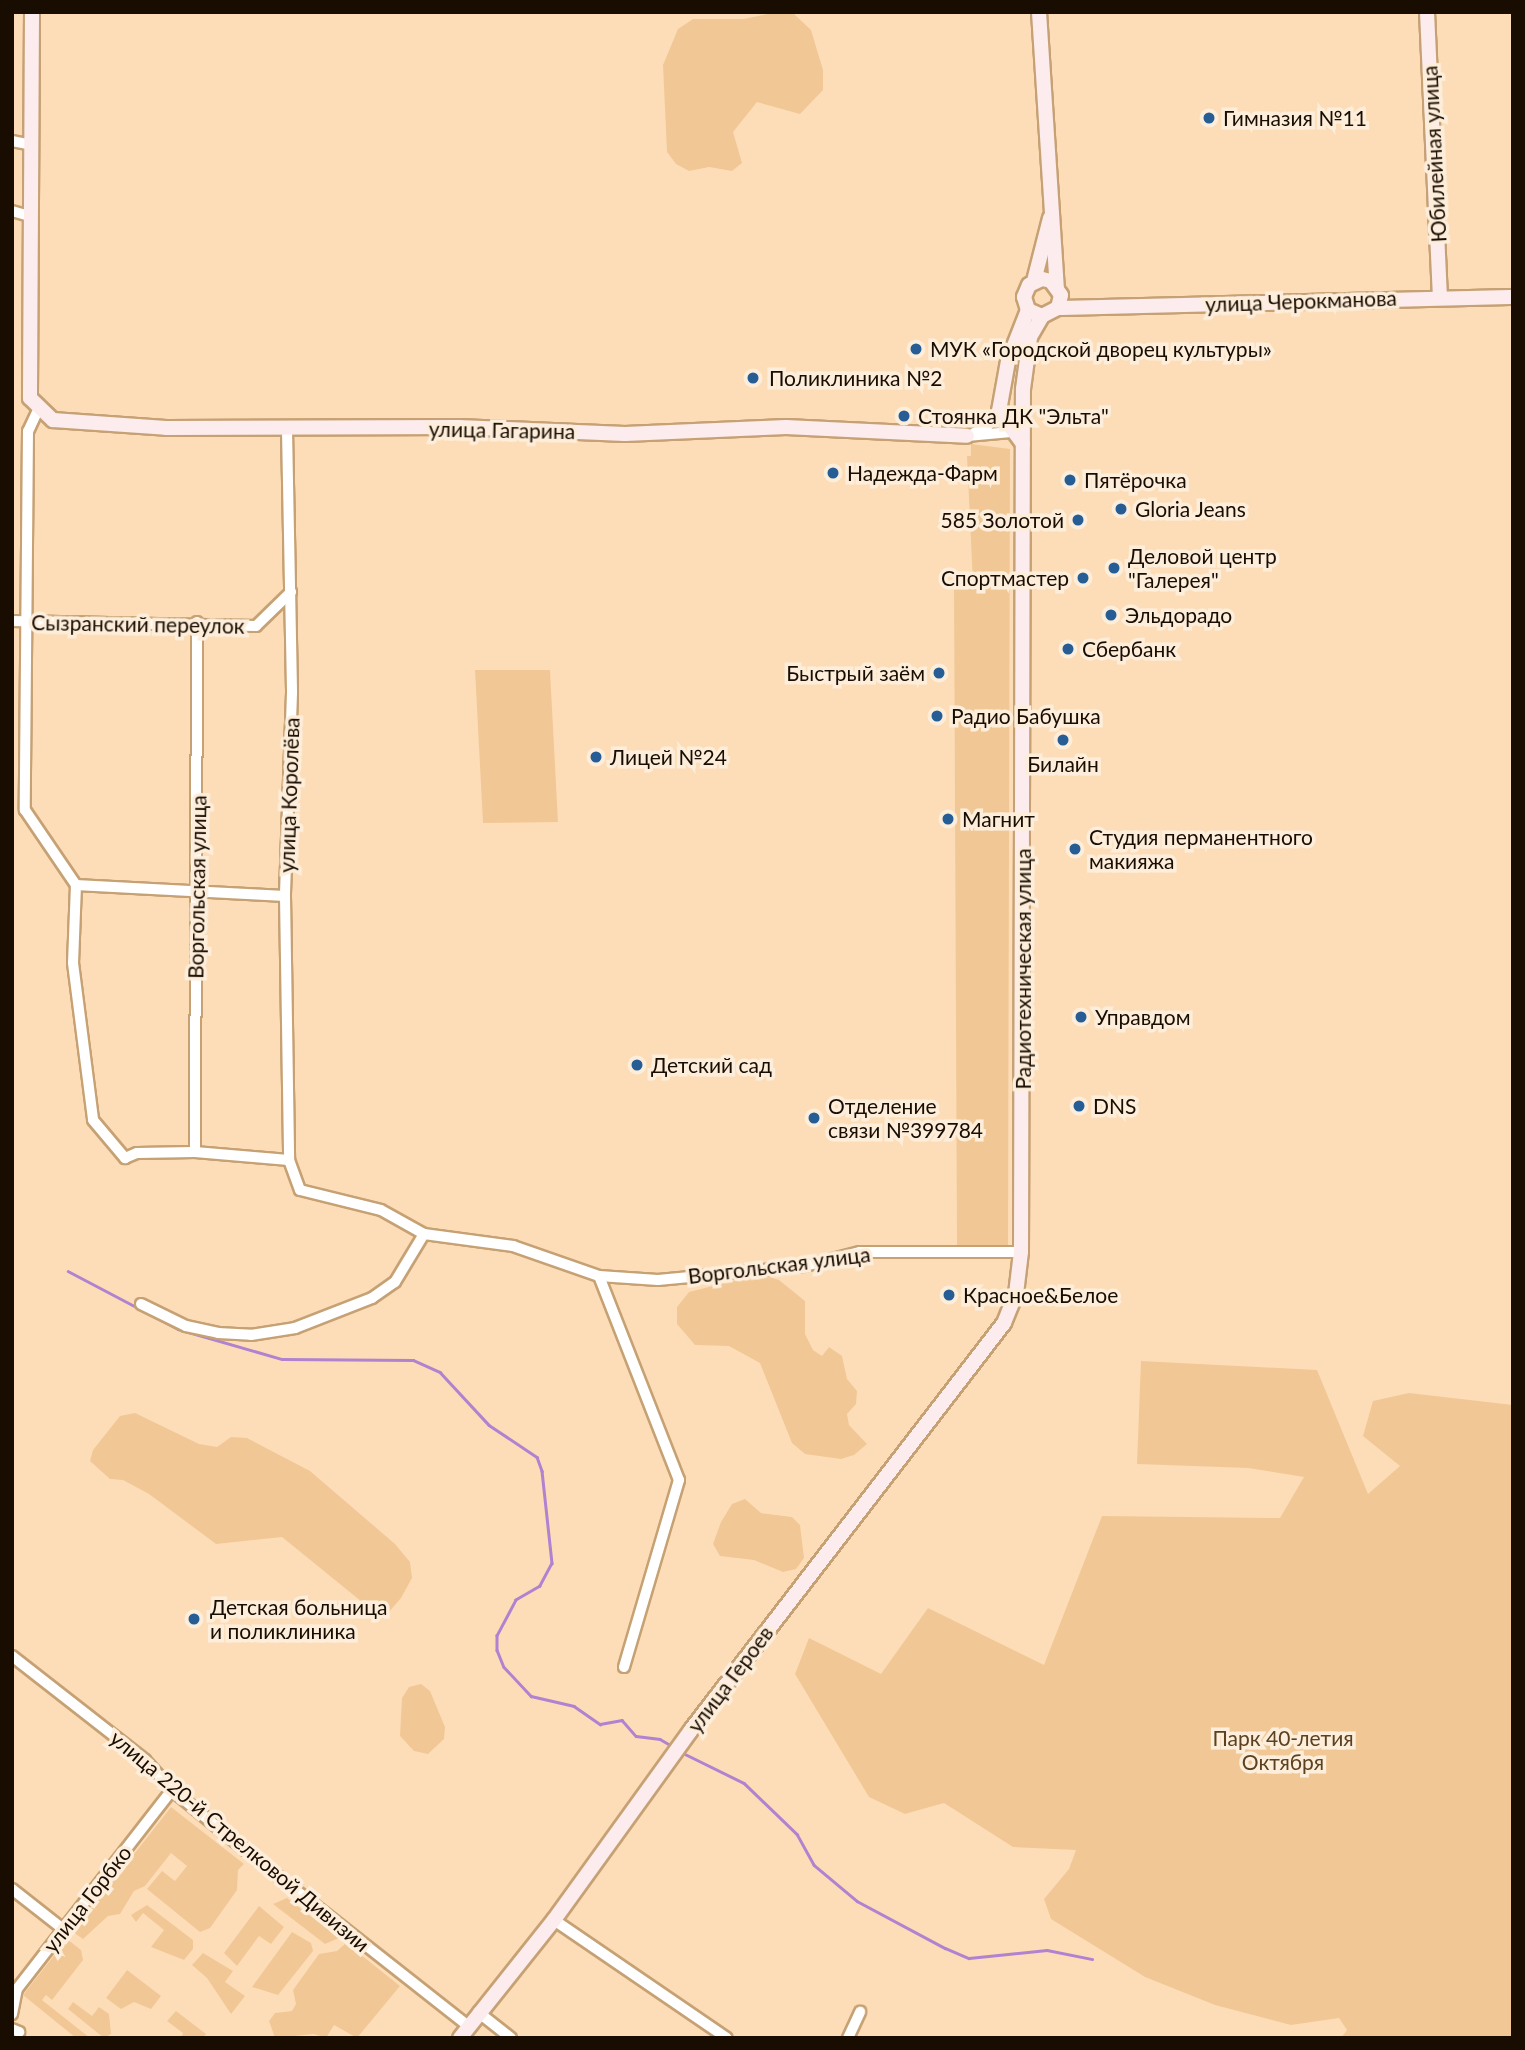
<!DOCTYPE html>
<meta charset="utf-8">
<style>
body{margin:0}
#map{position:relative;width:1525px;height:2050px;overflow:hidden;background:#fdddb8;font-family:Lato,sans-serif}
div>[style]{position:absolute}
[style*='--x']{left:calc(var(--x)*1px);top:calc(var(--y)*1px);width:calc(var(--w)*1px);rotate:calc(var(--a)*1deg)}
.green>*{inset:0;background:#f1c895}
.stream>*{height:2.5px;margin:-1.25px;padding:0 1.25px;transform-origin:1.25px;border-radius:1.25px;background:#b182cf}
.roads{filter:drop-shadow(2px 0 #c6a174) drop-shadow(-2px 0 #c6a174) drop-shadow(0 2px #c6a174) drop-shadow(0 -2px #c6a174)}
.street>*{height:10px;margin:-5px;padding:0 5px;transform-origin:5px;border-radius:5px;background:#fff}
.secondary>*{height:14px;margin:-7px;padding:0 7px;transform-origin:7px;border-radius:7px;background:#fdeced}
.dots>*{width:19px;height:19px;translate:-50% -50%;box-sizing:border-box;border:4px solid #fdeedb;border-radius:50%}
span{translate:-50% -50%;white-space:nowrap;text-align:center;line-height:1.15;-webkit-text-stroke:7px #fdeedb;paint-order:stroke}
.poi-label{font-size:21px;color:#190c00}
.left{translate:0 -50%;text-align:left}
.right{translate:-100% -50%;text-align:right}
.street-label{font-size:21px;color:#190c00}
.park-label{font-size:21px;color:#5b411f}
.frame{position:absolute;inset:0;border:14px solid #190c00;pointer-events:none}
</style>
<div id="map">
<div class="green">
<i style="clip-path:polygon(777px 12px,794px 14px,811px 30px,823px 70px,823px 90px,800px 114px,757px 102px,733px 132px,742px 163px,732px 171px,709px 167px,689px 171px,676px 164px,667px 152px,663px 65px,678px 29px,693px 19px,744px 19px)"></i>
<i style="clip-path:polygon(971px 444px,1010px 449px,1008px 1245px,957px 1245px,954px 584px,973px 584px,967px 456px,971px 456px)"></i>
<i style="clip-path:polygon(475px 670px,550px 670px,558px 822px,483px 823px)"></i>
<i style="clip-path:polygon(760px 1274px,779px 1280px,805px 1301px,805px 1334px,813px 1350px,822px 1356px,829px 1347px,842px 1356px,847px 1379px,857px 1391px,856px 1404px,847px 1414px,849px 1425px,867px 1444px,854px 1455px,841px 1459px,805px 1454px,792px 1443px,760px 1363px,729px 1346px,695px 1345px,677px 1324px,677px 1307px,689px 1292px)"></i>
<i style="clip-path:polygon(1141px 1361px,1317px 1370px,1368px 1494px,1400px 1466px,1363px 1436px,1373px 1401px,1409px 1393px,1513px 1405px,1513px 2038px,1341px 2038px,1347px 2030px,1339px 2018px,1291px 2025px,1215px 2005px,1145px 1977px,1051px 1919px,1044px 1899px,1069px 1869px,1076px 1850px,1013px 1847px,944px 1803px,905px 1814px,869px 1797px,795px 1674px,809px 1638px,881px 1674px,928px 1608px,1044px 1665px,1102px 1516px,1280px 1518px,1304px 1477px,1248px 1468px,1137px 1464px)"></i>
<i style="clip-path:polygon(135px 1413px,199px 1444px,217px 1447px,231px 1437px,247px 1438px,310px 1471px,395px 1544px,410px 1562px,412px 1578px,401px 1598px,383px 1619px,282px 1537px,216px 1544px,149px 1494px,123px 1480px,110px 1479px,90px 1461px,93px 1450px,120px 1416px)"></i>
<i style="clip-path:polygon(745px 1499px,761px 1513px,792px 1517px,800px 1525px,804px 1558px,796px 1569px,783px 1572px,754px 1560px,720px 1556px,713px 1544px,721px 1522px,732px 1504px)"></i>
<i style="clip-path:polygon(421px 1684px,430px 1691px,445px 1727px,444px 1739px,428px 1754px,414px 1751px,400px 1736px,402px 1698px,409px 1687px)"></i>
<i style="clip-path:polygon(171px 1807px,244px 1864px,238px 1870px,237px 1890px,210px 1928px,200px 1932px,147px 1889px,162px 1871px,175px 1881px,187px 1866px,171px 1853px,145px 1886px,134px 1891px,120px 1914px,108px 1916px,83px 1939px,73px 1932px)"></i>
<i style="clip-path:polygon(287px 1898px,339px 1938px,325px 1944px,273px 1904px)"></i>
<i style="clip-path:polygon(147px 1905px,193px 1940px,193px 1949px,184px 1960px,151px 1947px,164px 1930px,143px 1913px,136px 1922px,131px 1915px)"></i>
<i style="clip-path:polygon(259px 1906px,284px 1927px,271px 1944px,259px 1936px,237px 1966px,224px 1953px)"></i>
<i style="clip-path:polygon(292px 1932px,311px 1943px,313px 1951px,278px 1995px,252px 1987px)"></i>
<i style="clip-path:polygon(67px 1939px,81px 1950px,83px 1960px,52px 2000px,46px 1995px,42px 2000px,90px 2038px,76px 2038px,23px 1995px)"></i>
<i style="clip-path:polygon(346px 1943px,400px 1986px,357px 2038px,334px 2025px,326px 2038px,314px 2034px,275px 2038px,269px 2021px,275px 2013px,292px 2011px,296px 2004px,293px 1990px,319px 1954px,337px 1951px)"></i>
<i style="clip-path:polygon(203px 1953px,233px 1971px,225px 1982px,245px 1996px,231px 2014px,207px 1978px,192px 1965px)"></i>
<i style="clip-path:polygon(127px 1970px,161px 1996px,151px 2009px,134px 2002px,121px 2009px,106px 1998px)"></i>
<i style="clip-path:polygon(73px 2002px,92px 2016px,99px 2007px,109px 2014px,111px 2034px,104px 2038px,68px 2009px)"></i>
<i style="clip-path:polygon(176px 2011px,206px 2034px,203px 2038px,181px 2038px,183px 2033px,167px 2021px)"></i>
</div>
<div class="stream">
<i style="--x:68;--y:1271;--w:124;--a:27.8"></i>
<i style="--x:178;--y:1329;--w:108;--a:16.1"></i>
<i style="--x:282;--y:1359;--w:131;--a:0.4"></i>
<i style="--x:413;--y:1360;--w:30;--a:24"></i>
<i style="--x:440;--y:1372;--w:72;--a:47.2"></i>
<i style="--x:489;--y:1425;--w:58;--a:33.7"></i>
<i style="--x:537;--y:1457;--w:15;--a:70"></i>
<i style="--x:542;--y:1471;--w:93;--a:83.8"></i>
<i style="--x:552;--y:1563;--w:26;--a:118"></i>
<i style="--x:540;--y:1586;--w:28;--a:150"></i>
<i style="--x:516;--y:1600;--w:40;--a:118"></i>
<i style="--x:497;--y:1635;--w:15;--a:90"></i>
<i style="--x:497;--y:1650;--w:18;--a:68"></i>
<i style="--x:504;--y:1667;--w:40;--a:47"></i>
<i style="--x:531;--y:1696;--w:44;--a:13.1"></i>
<i style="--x:574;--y:1706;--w:32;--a:35"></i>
<i style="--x:600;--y:1724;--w:22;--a:-10"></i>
<i style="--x:622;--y:1720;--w:21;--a:49"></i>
<i style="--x:636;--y:1736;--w:24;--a:7"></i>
<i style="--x:660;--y:1739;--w:14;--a:30"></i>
<i style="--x:681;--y:1752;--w:70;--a:26.2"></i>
<i style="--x:744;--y:1783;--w:74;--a:43.9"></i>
<i style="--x:797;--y:1834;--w:35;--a:61"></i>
<i style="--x:814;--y:1865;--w:56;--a:39.9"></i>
<i style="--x:857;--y:1901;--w:100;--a:28.1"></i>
<i style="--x:945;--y:1948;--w:26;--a:23"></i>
<i style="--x:969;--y:1958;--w:78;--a:-5.9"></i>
<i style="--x:1047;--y:1950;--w:46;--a:11.3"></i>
</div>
<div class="roads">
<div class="street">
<i style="--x:12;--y:141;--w:16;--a:11"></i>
<i style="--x:12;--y:211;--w:18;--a:16"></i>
<i style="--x:38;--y:410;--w:23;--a:115"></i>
<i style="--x:28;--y:431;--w:379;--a:90.5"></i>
<i style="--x:25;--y:810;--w:91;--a:55.8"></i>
<i style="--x:76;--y:885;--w:78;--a:92.2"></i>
<i style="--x:73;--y:963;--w:158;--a:82.7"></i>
<i style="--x:93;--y:1120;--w:50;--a:49.9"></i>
<i style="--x:125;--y:1158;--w:13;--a:-23"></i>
<i style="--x:137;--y:1153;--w:58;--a:-1"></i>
<i style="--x:195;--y:1152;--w:94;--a:4.9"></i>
<i style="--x:287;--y:430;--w:263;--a:88.9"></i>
<i style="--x:292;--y:693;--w:203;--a:92"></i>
<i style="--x:285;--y:896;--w:264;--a:89.1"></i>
<i style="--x:289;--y:1160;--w:32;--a:70"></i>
<i style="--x:300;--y:1190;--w:83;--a:13.9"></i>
<i style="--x:381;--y:1210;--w:49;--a:29.2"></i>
<i style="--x:424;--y:1234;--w:90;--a:7.7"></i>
<i style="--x:513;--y:1246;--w:91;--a:19.2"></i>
<i style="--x:599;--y:1276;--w:59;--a:3.9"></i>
<i style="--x:658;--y:1280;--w:148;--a:-5.4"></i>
<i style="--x:805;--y:1266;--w:57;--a:-14.3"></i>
<i style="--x:860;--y:1252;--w:161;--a:0"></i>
<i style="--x:974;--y:433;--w:12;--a:-20"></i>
<i style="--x:985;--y:429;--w:23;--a:-52"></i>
<i style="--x:967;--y:436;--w:44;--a:-5.2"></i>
<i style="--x:12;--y:621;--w:244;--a:1.2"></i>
<i style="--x:256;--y:626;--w:49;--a:-44.2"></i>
<i style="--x:76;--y:885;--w:209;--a:3"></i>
<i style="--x:195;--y:1152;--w:530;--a:-89.78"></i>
<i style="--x:599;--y:1276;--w:219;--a:68.6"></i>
<i style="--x:679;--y:1480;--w:195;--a:106.4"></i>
<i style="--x:141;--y:1304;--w:50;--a:26.1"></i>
<i style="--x:186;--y:1326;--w:33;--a:12"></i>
<i style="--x:218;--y:1333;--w:33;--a:3"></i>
<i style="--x:251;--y:1335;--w:45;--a:-9"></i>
<i style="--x:295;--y:1328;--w:83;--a:-21.3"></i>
<i style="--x:372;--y:1298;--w:28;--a:-35"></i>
<i style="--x:395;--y:1282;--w:56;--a:-58.9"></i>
<i style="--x:12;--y:1656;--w:169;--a:38"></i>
<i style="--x:145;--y:1760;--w:40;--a:48"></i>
<i style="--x:172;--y:1790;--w:120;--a:39.3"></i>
<i style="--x:265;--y:1866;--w:258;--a:38.2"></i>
<i style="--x:12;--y:1889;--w:65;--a:38.1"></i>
<i style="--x:554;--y:1920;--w:209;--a:34.3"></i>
<i style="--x:478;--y:2012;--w:42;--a:38.2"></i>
<i style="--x:12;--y:2014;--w:25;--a:-79"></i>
<i style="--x:17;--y:1989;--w:252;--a:-52.1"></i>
<i style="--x:12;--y:2029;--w:8;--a:23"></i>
<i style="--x:848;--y:2038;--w:29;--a:-65"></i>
</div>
<div class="secondary">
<i style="--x:32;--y:12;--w:386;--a:90.3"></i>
<i style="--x:30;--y:398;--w:32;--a:44"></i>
<i style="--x:53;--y:420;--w:113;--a:4"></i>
<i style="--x:166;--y:428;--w:292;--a:-0.2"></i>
<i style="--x:458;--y:427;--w:167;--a:2.4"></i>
<i style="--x:625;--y:434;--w:161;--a:-2.5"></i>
<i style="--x:786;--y:427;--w:181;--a:2.8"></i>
<i style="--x:1039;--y:12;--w:276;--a:86.3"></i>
<i style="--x:1427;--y:12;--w:284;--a:87.4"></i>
<i style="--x:1034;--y:281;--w:65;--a:-75.7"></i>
<i style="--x:1058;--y:308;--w:455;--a:-1.4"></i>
<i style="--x:1023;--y:444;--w:41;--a:-126"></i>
<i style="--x:999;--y:411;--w:51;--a:-79.8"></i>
<i style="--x:1008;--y:361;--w:55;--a:-68.6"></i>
<i style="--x:460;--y:2038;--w:151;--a:-51.5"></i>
<i style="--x:554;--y:1920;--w:234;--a:-54.2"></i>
<i style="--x:691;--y:1730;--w:513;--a:-52.44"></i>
<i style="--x:1004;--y:1323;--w:31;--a:-68"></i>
<i style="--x:1016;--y:1294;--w:42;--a:-83.2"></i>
<i style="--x:1021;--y:1252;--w:863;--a:-89.87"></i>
<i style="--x:1023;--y:389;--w:52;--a:-82.3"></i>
<i style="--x:1030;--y:337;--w:24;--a:-60"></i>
<i style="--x:1042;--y:316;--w:18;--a:-27"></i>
<i style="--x:1058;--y:308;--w:13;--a:-77"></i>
<i style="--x:1061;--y:295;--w:17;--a:-126"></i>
<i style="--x:1051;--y:281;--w:9;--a:-167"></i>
<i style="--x:1042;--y:279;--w:14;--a:155"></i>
<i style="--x:1029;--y:285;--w:13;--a:113"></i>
<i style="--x:1024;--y:297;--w:14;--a:73"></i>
<i style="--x:1028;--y:310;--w:15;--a:23"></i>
</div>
</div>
<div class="dots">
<i style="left:1209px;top:118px;background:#265d95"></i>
<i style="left:916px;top:349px;background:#265d95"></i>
<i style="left:753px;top:378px;background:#265d95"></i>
<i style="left:904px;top:416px;background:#265d95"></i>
<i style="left:833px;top:473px;background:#265d95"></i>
<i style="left:1070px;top:480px;background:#265d95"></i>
<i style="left:1121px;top:509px;background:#265d95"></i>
<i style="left:1078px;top:520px;background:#265d95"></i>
<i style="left:1114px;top:568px;background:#265d95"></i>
<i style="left:1083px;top:578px;background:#265d95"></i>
<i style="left:1111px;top:615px;background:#265d95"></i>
<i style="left:1068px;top:649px;background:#265d95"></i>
<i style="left:939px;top:673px;background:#265d95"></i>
<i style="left:937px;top:716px;background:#265d95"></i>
<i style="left:1063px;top:740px;background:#265d95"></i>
<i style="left:596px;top:757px;background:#265d95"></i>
<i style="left:948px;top:819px;background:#265d95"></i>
<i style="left:1075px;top:849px;background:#265d95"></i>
<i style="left:1081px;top:1017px;background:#265d95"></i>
<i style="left:637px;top:1065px;background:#265d95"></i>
<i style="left:1079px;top:1106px;background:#265d95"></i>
<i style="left:814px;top:1118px;background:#265d95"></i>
<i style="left:949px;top:1295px;background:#265d95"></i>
<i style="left:194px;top:1619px;background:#265d95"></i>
</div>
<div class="poi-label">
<span class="left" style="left:1223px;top:118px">Гимназия №11</span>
<span class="left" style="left:930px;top:349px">МУК «Городской дворец культуры»</span>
<span class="left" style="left:769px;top:378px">Поликлиника №2</span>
<span class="left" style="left:918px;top:416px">Стоянка ДК "Эльта"</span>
<span class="left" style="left:847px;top:473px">Надежда-Фарм</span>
<span class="left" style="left:1084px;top:480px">Пятёрочка</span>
<span class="left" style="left:1135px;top:509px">Gloria Jeans</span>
<span class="right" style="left:1064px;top:520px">585 Золотой</span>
<span class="left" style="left:1128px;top:568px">Деловой центр<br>"Галерея"</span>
<span class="right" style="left:1069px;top:578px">Спортмастер</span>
<span class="left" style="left:1125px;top:615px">Эльдорадо</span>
<span class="left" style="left:1082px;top:649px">Сбербанк</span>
<span class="right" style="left:925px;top:673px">Быстрый заём</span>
<span class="left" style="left:951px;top:716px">Радио Бабушка</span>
<span class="left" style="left:610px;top:757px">Лицей №24</span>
<span style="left:1063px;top:764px">Билайн</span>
<span class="left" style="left:962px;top:819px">Магнит</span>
<span class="left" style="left:1089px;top:849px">Студия перманентного<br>макияжа</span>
<span class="left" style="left:1095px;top:1017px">Управдом</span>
<span class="left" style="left:651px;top:1065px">Детский сад</span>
<span class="left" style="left:828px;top:1118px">Отделение<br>связи №399784</span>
<span class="left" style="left:1093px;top:1106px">DNS</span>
<span class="left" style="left:963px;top:1295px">Красное&amp;Белое</span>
<span class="left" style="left:210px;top:1619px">Детская больница<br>и поликлиника</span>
</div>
<div class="street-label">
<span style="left:1434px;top:154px;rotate:-93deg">Юбилейная улица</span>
<span style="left:1301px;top:301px;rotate:-2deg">улица Черокманова</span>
<span style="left:502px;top:430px;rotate:1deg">улица Гагарина</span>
<span style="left:138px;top:624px;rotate:1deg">Сызранский переулок</span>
<span style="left:289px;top:795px;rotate:-88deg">улица Королёва</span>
<span style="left:197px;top:887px;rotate:-89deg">Воргольская улица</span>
<span style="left:1023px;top:969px;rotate:-90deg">Радиотехническая улица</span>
<span style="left:779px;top:1265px;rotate:-7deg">Воргольская улица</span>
<span style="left:730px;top:1679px;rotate:-53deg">улица Героев</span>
<span style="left:240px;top:1841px;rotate:40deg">улица 220-й Стрелковой Дивизии</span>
<span style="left:87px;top:1899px;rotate:-52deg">улица Горбко</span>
</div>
<div class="park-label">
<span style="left:1283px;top:1750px">Парк 40-летия<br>Октября</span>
</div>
<div class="frame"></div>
</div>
